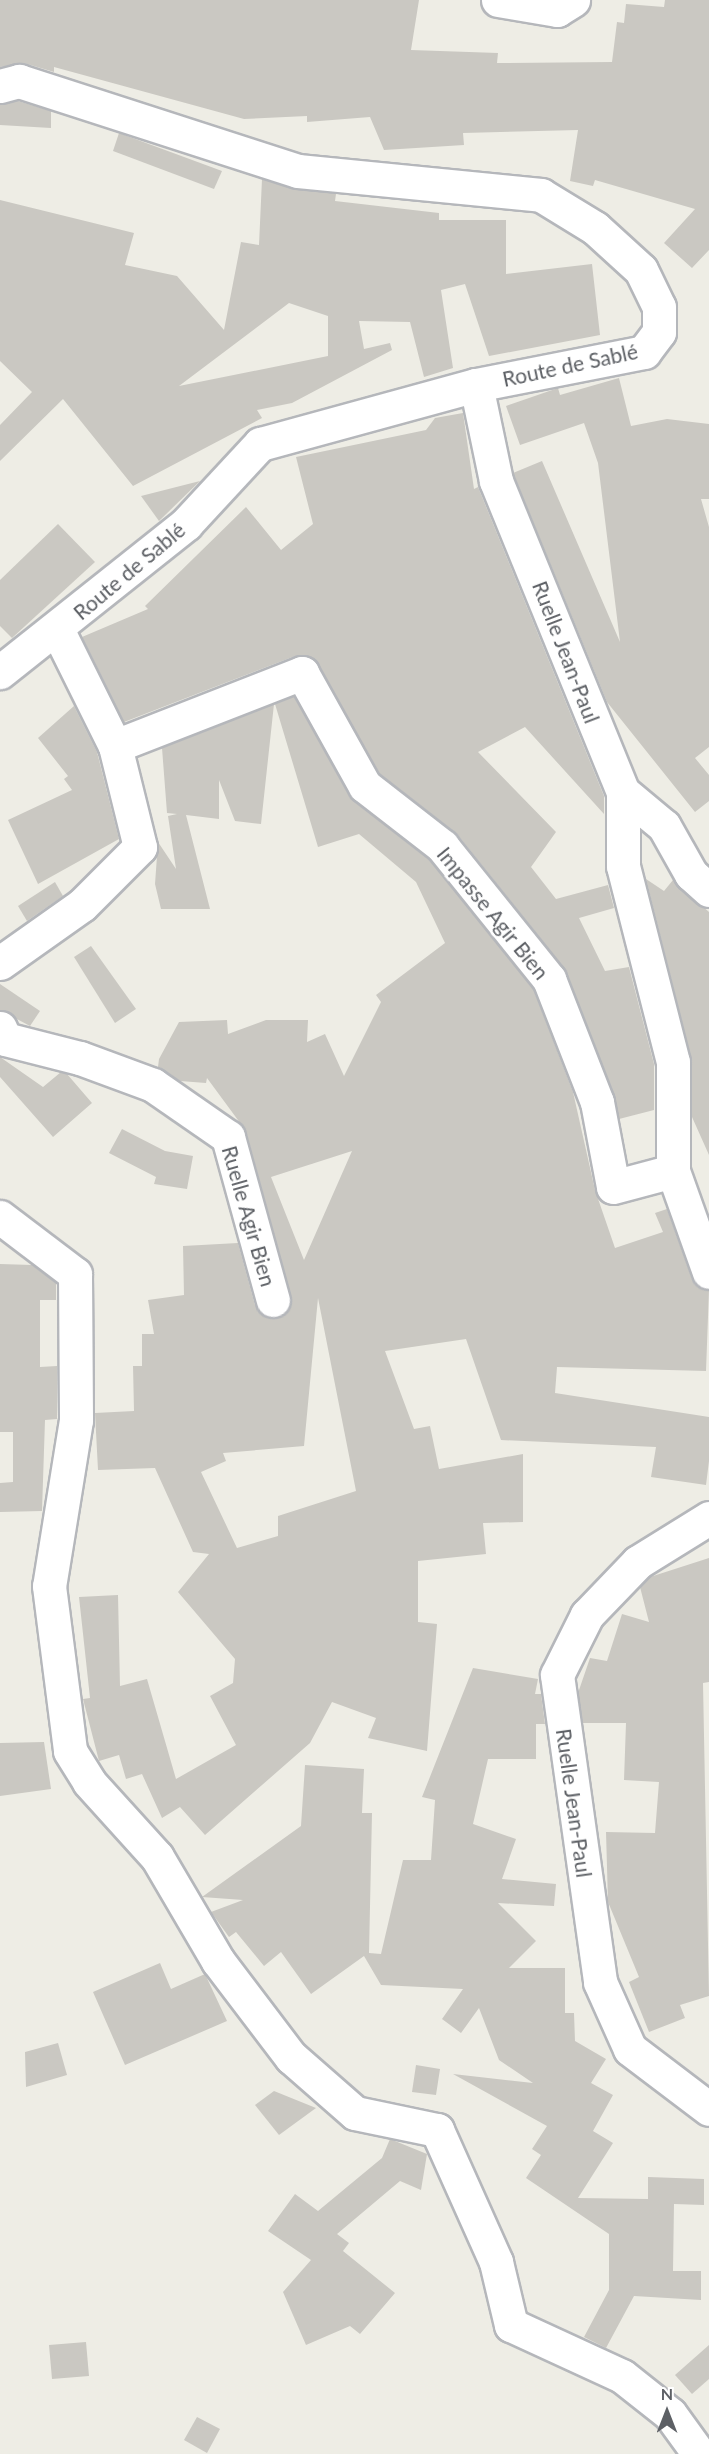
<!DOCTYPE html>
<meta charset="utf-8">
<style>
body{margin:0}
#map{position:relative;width:709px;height:2454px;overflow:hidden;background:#eeede5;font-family:Lato,sans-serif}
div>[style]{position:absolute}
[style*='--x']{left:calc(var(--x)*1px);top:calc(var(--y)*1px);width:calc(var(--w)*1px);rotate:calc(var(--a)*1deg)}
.building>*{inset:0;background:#cac8c2}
.roads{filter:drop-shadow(2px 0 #b5b7bb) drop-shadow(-2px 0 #b5b7bb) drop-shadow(0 2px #b5b7bb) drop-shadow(0 -2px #b5b7bb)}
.street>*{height:33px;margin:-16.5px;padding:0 16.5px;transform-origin:16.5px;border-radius:16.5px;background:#fff}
span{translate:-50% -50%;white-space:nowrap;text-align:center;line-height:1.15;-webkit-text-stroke:5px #fff;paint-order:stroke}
.street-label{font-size:21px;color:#5d6065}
.north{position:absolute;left:637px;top:2382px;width:60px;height:60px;-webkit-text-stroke:4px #fff;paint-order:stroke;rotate:0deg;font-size:16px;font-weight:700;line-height:24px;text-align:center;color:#5d6065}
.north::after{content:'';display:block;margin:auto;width:21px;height:27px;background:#5d6065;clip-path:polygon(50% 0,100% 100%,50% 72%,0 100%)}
</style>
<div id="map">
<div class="building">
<i style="clip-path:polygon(0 0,419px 0,411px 50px,498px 53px,497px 63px,612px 62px,617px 22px,624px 23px,626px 4px,664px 7px,665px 0,709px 0,709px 250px,692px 268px,664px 243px,695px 209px,595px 180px,593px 186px,570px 181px,578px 130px,463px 133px,464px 145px,384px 150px,370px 117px,307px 122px,307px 116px,244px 119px,54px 67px,54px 72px,24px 63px,0 67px)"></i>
<i style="clip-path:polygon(18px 101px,51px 111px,51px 128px,0 125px,0 104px)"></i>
<i style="clip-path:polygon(119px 133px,222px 171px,214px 189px,113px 151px)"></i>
<i style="clip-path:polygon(evenodd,262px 179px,336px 194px,335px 201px,439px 213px,439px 220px,506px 220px,506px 274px,592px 264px,600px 335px,489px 356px,465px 284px,441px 290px,453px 368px,424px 377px,410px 322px,359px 321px,364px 349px,390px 343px,392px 350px,292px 403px,257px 410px,262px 418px,133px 486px,63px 399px,0 461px,0 425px,32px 392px,0 361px,0 200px,134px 233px,125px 265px,177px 276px,224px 330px,241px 242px,259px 245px,262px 179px,289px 303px,328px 316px,328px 356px,179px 386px,289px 303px)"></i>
<i style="clip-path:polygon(619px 378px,631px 426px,667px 419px,709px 424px,709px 499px,701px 499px,709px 527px,709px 747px,695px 758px,709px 775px,709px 801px,695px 812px,607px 702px,513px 473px,542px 461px,620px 642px,598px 463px,584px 423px,520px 445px,506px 406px,558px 388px,560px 395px)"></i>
<i style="clip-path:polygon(463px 413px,474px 489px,478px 487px,604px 796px,604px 814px,525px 727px,478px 752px,556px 832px,531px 867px,556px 899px,608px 885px,614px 908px,579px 918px,605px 971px,629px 967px,654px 1064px,654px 1110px,619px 1119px,564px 968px,457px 834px,380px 774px,313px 658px,295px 656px,124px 722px,82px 637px,148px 609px,145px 606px,246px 507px,281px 550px,313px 524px,296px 457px,426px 430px,435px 418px)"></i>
<i style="clip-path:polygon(200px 481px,159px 521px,141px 496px)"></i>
<i style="clip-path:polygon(58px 524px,95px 562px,12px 638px,0 626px,0 580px)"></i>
<i style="clip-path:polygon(evenodd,294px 696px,349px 795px,429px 859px,533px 988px,573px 1092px,595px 1190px,615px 1248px,663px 1232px,655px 1213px,667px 1209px,692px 1279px,709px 1290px,706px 1371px,557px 1367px,555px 1393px,709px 1417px,709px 1461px,706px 1485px,651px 1477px,656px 1447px,501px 1440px,466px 1339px,385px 1351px,414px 1429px,430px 1426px,439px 1469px,523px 1454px,523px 1522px,483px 1523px,486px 1554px,418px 1561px,418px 1622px,437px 1624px,427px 1751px,368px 1738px,376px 1718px,332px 1702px,310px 1743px,205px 1835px,180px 1807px,162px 1818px,142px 1774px,126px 1779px,119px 1755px,99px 1761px,83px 1699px,90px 1698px,79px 1597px,118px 1595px,120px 1686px,147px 1679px,176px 1779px,236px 1745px,210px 1696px,233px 1683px,235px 1659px,178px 1592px,209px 1554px,193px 1552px,155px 1468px,98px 1470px,95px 1413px,134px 1411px,133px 1366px,142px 1366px,142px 1334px,154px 1334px,148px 1300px,184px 1295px,183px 1246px,238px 1243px,255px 1305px,268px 1318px,286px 1314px,291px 1296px,246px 1131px,207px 1078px,206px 1083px,180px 1081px,158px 1067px,159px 1059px,179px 1022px,227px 1020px,228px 1034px,266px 1020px,308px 1020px,307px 1042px,325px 1034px,344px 1076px,381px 1002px,376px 995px,445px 943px,416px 882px,359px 834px,318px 847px,275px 704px,294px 696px,352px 1151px,304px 1260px,271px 1177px,352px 1151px,294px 696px,318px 1298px,356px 1491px,278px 1516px,278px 1536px,237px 1548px,201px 1472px,226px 1461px,223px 1453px,304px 1446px,318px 1298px)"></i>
<i style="clip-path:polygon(274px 704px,261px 824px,235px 821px,219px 780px,219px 819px,186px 815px,210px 909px,161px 909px,155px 884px,158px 842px,176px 869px,168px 816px,177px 814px,167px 813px,162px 748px)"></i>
<i style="clip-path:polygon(74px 706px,97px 752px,119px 839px,38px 884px,8px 820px,72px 790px,64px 779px,68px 776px,38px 738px)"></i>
<i style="clip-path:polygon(646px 879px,664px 891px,673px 880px,709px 912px,709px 1155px,692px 1117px,691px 1057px)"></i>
<i style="clip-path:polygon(55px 882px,63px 896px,27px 921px,18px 906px)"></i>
<i style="clip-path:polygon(91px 946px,136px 1009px,115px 1023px,74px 957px)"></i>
<i style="clip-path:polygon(0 984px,40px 1011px,30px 1026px,0 1010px)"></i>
<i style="clip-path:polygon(0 1057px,43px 1087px,61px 1072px,67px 1074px,92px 1103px,53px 1137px,0 1077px)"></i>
<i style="clip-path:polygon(122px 1129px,165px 1151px,193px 1156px,187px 1189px,154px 1184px,156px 1177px,109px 1153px)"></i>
<i style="clip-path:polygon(0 1264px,32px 1265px,56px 1283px,56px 1300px,40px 1300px,40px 1367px,57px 1366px,57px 1419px,45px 1420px,42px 1511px,0 1512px,0 1483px,13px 1482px,13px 1432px,0 1432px)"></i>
<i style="clip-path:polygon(709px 1558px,709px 1682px,703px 1683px,709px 1996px,680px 2005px,685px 2018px,649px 2032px,629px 1982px,639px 1977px,608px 1902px,606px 1832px,655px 1833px,659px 1782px,624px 1780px,626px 1723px,583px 1723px,578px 1693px,590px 1658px,607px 1661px,622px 1614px,649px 1622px,640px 1587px,650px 1577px)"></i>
<i style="clip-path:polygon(473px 1668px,538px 1679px,535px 1694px,541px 1694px,545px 1724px,536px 1724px,536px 1759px,488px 1759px,473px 1824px,516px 1839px,502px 1879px,556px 1884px,554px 1906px,498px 1903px,536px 1941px,509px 1968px,565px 1968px,565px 2013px,574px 2013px,575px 2041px,606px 2059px,591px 2083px,613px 2095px,593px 2131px,613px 2143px,578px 2198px,648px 2199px,648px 2177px,704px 2179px,704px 2205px,674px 2204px,673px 2271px,701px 2271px,701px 2300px,634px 2296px,606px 2348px,584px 2337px,609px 2290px,609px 2234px,526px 2178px,541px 2155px,532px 2149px,547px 2126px,453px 2074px,533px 2083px,499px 2060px,479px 2008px,461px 2033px,442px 2019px,463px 1989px,381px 1985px,364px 1956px,311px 1994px,281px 1952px,264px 1966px,236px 1932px,229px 1937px,211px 1912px,243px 1900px,202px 1897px,301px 1826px,305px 1765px,364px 1769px,362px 1813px,372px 1813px,369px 1953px,381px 1954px,403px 1860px,431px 1860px,435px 1800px,422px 1797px)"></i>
<i style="clip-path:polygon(44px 1742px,51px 1789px,0 1796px,0 1743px)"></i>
<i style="clip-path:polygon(160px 1963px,171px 1989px,205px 1974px,227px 2021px,125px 2065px,93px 1992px)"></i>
<i style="clip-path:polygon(58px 2043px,67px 2075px,26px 2087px,25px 2052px)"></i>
<i style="clip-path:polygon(416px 2065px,440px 2069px,436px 2095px,412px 2092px)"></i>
<i style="clip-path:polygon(274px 2091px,316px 2108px,279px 2135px,255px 2105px)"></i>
<i style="clip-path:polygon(390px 2139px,427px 2154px,421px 2190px,400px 2181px,337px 2234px,349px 2243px,343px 2251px,395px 2293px,360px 2334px,350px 2326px,306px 2345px,283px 2292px,311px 2260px,268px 2231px,295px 2194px,318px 2211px,382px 2158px)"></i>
<i style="clip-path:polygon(86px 2342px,89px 2376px,52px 2379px,49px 2345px)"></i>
<i style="clip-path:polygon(709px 2345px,709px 2379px,692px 2394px,675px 2375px)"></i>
<i style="clip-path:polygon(197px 2417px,220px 2429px,207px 2453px,184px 2440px)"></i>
</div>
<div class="roads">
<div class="street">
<i style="--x:498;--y:0;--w:60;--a:9.6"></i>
<i style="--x:557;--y:10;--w:19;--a:-32"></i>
<i style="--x:0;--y:86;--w:20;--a:-15"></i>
<i style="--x:19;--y:81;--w:293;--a:17.9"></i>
<i style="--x:298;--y:171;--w:244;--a:5.6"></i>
<i style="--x:541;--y:195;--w:63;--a:31.4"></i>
<i style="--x:595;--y:228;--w:62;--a:42.4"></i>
<i style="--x:641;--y:270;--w:41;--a:64.1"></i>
<i style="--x:659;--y:307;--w:25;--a:90"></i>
<i style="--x:659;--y:332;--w:25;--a:127"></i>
<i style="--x:644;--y:352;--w:171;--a:168.9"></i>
<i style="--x:476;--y:385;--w:224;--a:164.7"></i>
<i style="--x:260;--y:444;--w:109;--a:132.8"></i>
<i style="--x:186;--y:524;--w:238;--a:141.5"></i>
<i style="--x:476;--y:385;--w:98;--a:78.2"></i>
<i style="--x:496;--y:481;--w:336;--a:67.8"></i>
<i style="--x:623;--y:792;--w:53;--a:39.7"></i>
<i style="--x:664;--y:826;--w:55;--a:60.6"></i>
<i style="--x:691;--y:874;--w:24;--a:42"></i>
<i style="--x:115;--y:746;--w:201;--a:-21.3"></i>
<i style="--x:302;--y:673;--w:129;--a:60.9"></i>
<i style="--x:365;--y:786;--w:98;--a:37.9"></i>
<i style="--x:442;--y:846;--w:171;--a:51.2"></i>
<i style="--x:549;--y:979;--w:132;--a:68.7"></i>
<i style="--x:597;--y:1102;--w:86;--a:79.3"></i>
<i style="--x:613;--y:1187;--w:62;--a:-14.9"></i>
<i style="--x:623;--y:792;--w:74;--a:90"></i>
<i style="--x:623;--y:866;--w:202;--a:75.7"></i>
<i style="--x:673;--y:1062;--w:109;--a:90"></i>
<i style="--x:673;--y:1171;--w:107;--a:70.4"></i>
<i style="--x:0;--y:963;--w:100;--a:-35.3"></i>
<i style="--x:82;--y:905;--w:82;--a:-45"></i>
<i style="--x:140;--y:847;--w:104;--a:-103.9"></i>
<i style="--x:115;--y:746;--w:131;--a:-116.4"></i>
<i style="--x:0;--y:1028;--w:12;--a:66"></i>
<i style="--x:5;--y:1039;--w:77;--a:14.2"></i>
<i style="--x:80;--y:1058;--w:78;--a:20.3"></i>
<i style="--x:153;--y:1085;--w:91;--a:34.7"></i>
<i style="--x:228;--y:1137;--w:169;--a:74.6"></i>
<i style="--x:0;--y:1217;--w:94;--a:37.2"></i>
<i style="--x:75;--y:1274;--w:146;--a:89.6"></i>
<i style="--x:76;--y:1420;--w:168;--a:99.2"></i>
<i style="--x:49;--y:1586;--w:166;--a:82.7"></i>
<i style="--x:70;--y:1751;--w:36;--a:58"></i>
<i style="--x:89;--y:1782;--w:101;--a:47.8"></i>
<i style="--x:157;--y:1857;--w:121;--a:59.6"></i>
<i style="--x:218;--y:1961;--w:121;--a:52.8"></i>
<i style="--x:291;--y:2057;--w:85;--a:41.2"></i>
<i style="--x:355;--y:2113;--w:84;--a:11.7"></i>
<i style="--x:437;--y:2130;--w:145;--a:65.9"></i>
<i style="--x:496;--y:2262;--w:65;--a:76.6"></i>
<i style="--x:511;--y:2325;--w:122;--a:24.7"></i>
<i style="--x:622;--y:2376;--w:61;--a:38.4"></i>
<i style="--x:670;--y:2414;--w:49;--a:54.1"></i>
<i style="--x:709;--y:1518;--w:84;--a:148.2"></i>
<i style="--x:638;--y:1562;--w:74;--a:133.9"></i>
<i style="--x:587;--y:1615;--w:67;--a:116.6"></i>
<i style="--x:557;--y:1675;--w:310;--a:82"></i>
<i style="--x:600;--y:1982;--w:73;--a:65.9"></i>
<i style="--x:630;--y:2049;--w:99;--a:37.2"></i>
</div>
</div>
<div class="street-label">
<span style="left:570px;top:365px;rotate:-12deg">Route de Sablé</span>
<span style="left:129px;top:571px;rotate:-40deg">Route de Sablé</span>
<span style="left:566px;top:652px;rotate:69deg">Ruelle Jean-Paul</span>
<span style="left:493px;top:913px;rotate:51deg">Impasse Agir Bien</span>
<span style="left:249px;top:1216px;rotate:74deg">Ruelle Agir Bien</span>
<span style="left:574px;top:1803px;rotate:82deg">Ruelle Jean-Paul</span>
</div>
<div class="north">N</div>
</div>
